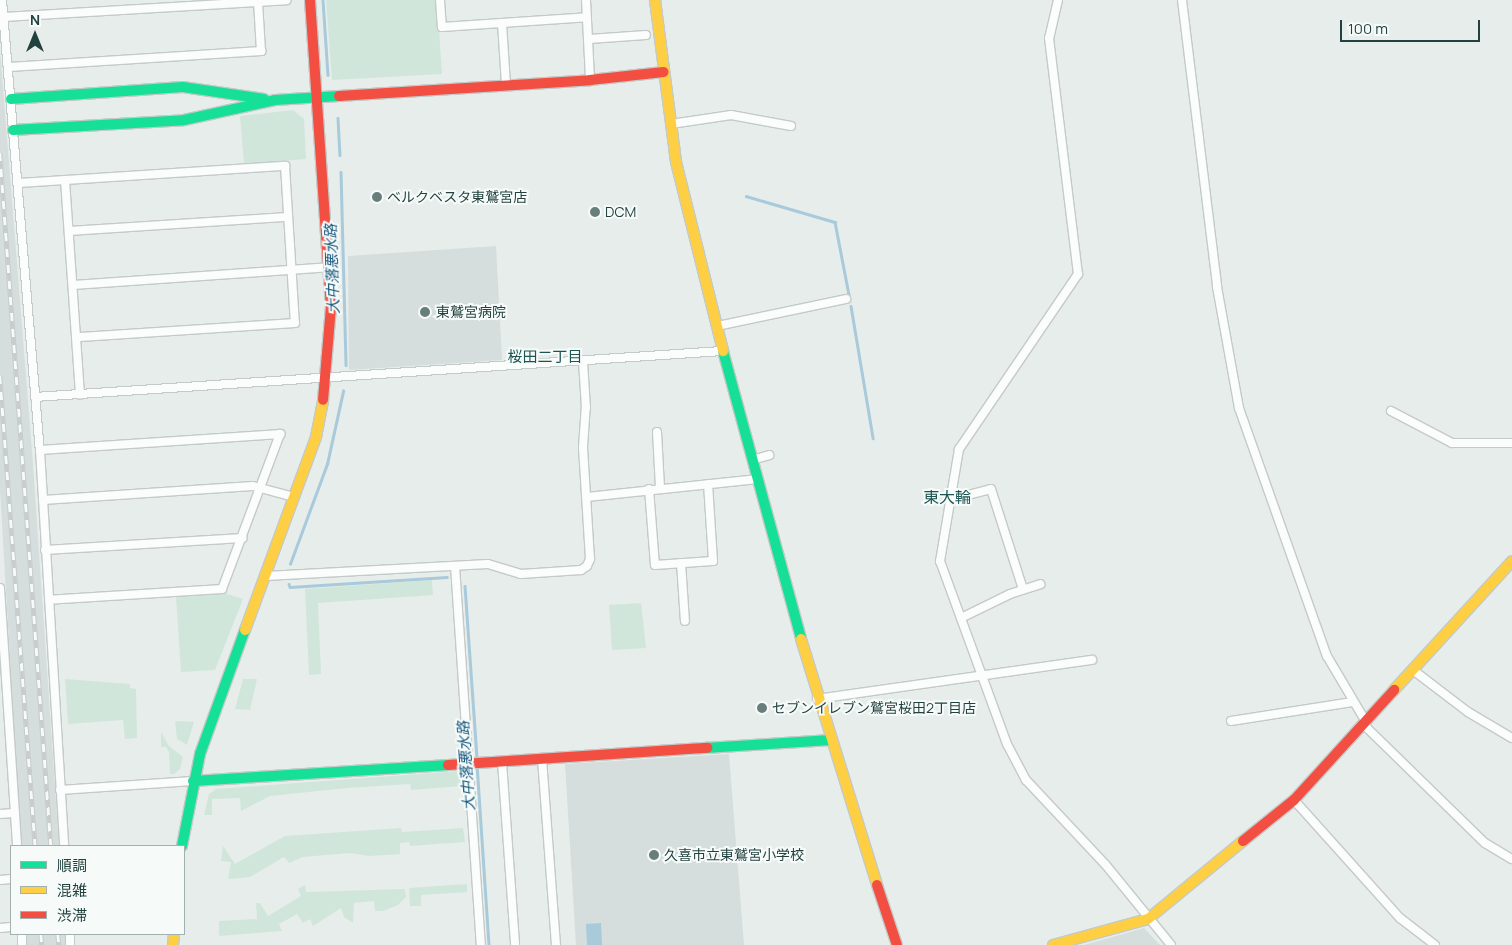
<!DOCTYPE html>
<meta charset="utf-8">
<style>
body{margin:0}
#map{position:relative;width:1512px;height:945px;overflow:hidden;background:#e7edeb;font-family:Manrope,"Noto Sans JP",sans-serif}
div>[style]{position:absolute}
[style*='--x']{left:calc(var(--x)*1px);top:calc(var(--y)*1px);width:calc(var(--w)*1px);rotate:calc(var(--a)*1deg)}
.built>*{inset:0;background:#d5dedc}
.green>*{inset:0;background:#d0e6db}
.water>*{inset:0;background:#a8cadb}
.stream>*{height:2.5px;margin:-1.25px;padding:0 1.25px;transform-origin:1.25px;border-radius:1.25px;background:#a8cadb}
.roads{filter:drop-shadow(1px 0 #c4cac8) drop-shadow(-1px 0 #c4cac8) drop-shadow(0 1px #c4cac8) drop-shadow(0 -1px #c4cac8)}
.street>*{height:8px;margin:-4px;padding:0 4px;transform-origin:4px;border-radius:4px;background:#fbfcfc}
.fast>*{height:10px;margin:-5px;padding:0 5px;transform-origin:5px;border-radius:5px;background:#16e098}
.slow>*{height:10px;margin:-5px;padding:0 5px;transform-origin:5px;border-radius:5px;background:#ffcf43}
.jam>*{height:10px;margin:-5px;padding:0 5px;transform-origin:5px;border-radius:5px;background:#f24e42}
.rail>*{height:4.5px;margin-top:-2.25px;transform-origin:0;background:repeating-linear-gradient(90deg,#f6fbf9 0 8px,#c8cdcc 0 16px);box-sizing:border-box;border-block:1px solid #c8cdcc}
.dots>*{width:14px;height:14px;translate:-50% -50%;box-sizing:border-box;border:2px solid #f6fbf9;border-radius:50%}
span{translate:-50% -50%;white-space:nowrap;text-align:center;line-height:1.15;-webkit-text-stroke:4px #f6fbf9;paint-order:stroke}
.poi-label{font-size:14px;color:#23423f}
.left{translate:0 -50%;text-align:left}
.water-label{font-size:15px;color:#1b5b80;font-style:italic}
.neighbourhood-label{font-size:15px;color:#1e5552}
.quarter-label{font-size:16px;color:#1e5552}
.legend{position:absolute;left:10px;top:845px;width:175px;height:90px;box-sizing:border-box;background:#f6fbf9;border:1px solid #a2b1af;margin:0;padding:6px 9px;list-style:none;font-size:15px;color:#23423f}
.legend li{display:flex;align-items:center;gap:10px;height:25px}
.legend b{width:25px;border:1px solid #a2b1af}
.north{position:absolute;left:10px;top:10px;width:50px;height:50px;-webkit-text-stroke:4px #f6fbf9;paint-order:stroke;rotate:0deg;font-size:14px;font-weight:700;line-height:20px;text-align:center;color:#23423f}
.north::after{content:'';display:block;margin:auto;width:18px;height:22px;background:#23423f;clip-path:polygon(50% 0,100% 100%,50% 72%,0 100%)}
.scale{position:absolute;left:1340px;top:20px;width:140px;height:22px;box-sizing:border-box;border:2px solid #23423f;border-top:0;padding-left:6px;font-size:15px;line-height:18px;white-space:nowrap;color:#23423f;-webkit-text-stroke:4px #f6fbf9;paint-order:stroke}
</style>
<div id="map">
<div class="built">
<i style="clip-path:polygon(0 50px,33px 464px,59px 846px,21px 846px,0 490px)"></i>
<i style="clip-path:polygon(496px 246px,502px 360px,349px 370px,348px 256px)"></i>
<i style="clip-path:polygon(729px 754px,744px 945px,576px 945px,565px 764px)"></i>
<i style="clip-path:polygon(1144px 928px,1160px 945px,1084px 945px)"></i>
<i style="clip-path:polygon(25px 934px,65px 934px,65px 945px,26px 945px)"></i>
</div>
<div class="green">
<i style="clip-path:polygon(326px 0,437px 0,442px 74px,332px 80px)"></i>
<i style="clip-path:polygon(293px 110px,304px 119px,306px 159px,244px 164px,240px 116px)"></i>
<i style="clip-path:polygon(432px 580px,433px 595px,318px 603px,321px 674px,309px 675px,305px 589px)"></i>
<i style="clip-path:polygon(224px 593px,243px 599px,215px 670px,181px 672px,176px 596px)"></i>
<i style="clip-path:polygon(641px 603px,646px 648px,612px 650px,609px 605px)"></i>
<i style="clip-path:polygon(65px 679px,130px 684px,130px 688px,136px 689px,137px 738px,125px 739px,123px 720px,68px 724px)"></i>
<i style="clip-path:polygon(243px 679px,257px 679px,250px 710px,235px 709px)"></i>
<i style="clip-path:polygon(175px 721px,194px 722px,187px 745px,177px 739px)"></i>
<i style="clip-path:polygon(161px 732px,169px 746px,183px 757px,180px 769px,174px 774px,170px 774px,169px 752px,166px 747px,161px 747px)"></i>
<i style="clip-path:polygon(460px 771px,466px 775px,467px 792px,464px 793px,462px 786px,411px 790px,410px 784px,347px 788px,270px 796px,241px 811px,240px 798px,212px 799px,212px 815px,204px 815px,209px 794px,216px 789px)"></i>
<i style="clip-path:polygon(401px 828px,402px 832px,463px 828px,465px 842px,410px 846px,409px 842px,400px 843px,400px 854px,369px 856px,350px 853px,303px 857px,289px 863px,284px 857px,250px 877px,228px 879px,231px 862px,221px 861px,223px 846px,235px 864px,285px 836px)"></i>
<i style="clip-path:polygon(467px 884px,467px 892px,421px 895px,421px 906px,410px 906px,409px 888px)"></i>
<i style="clip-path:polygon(305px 885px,306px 892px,405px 889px,406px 897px,398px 905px,383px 911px,375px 911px,374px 901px,354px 903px,353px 923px,344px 917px,341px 908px,313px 926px,310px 919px,303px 923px,297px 914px,279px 924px,282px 931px,219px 936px,219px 921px,257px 919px,256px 903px,260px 903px,268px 916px,301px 896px,298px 889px)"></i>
</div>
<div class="water">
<i style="clip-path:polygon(601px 923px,602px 945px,587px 945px,586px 924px)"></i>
</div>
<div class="stream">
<i style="--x:323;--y:0;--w:75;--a:86.2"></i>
<i style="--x:338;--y:118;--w:37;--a:87"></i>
<i style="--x:341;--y:172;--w:193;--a:88.5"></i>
<i style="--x:746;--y:196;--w:93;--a:16.3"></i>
<i style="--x:835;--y:222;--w:74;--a:79.1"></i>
<i style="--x:851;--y:306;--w:134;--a:80.5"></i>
<i style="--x:290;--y:564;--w:107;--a:-69.7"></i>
<i style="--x:327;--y:464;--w:75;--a:-77.6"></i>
<i style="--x:289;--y:584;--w:3;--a:72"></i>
<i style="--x:290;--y:587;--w:157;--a:-3.6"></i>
<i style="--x:465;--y:586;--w:173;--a:86"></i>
<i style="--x:477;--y:764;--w:181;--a:86.2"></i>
</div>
<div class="roads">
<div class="street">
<i style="--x:2;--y:0;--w:452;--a:85.2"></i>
<i style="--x:40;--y:450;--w:397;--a:86.5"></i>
<i style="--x:440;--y:0;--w:27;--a:86"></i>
<i style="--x:442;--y:27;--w:145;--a:-3.9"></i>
<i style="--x:586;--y:0;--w:80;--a:87.1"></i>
<i style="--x:1058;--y:0;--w:39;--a:103"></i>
<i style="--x:1049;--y:38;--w:238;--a:83"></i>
<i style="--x:1078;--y:274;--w:212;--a:124.2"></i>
<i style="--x:959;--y:449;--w:114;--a:99.6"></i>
<i style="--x:940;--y:561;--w:195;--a:69.9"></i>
<i style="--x:1007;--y:744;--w:41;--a:62.2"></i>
<i style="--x:1026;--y:780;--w:115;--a:46.8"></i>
<i style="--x:1105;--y:864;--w:104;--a:50.8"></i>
<i style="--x:1182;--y:0;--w:289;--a:83"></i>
<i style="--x:1217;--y:287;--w:123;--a:79.7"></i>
<i style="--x:1239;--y:408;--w:263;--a:70.5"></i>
<i style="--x:1327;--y:656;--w:77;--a:59.4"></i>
<i style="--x:4;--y:17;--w:283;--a:-3.4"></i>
<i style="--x:502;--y:23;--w:62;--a:86.3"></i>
<i style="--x:589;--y:39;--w:57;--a:-4"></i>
<i style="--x:9;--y:67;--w:253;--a:-3.6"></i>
<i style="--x:261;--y:51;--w:49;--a:-93.5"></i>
<i style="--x:671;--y:124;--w:61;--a:-8.5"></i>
<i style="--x:731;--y:115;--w:61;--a:10.4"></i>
<i style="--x:65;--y:180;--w:215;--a:86"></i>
<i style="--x:19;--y:183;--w:267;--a:-3.7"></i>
<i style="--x:285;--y:166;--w:157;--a:86.4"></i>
<i style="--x:295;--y:323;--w:219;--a:176.3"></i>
<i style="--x:69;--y:231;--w:219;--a:-3.7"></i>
<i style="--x:73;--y:285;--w:256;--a:-4"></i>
<i style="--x:717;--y:326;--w:132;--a:-11.8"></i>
<i style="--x:35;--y:397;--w:690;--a:-3.83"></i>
<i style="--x:1391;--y:411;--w:69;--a:27.7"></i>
<i style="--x:1452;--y:443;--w:60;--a:0"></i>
<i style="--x:657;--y:432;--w:56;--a:86.9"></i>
<i style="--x:40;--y:450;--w:241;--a:-3.8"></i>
<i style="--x:280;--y:434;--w:165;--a:110.5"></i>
<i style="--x:222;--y:589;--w:173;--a:176.4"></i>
<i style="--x:752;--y:460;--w:18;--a:-16"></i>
<i style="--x:649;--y:489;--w:76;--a:85.5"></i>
<i style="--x:655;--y:565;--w:58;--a:-3.9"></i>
<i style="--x:713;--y:561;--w:77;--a:-93.7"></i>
<i style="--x:587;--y:497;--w:172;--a:-6"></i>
<i style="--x:43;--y:500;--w:210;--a:-3.8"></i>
<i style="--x:253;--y:486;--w:42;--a:15"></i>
<i style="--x:949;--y:500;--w:43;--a:-14.7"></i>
<i style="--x:991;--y:489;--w:105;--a:72.3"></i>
<i style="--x:45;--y:550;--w:198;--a:-3.5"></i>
<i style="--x:681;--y:563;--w:58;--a:86.1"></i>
<i style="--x:455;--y:566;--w:380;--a:86.1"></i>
<i style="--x:266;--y:576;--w:222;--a:-3.1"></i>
<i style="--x:488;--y:564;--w:34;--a:17"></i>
<i style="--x:521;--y:574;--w:60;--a:-3.8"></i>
<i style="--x:581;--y:570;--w:7;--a:-34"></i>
<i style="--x:587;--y:566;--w:8;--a:-67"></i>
<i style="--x:590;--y:559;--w:112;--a:-93.6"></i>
<i style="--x:583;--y:447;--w:39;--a:-86"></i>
<i style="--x:586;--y:408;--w:47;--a:-93.7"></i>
<i style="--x:0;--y:588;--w:259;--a:86.2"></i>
<i style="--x:961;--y:618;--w:55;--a:-26.1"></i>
<i style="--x:1010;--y:594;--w:32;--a:-18"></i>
<i style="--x:1413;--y:670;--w:69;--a:37.4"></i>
<i style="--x:1468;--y:712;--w:51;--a:30.6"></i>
<i style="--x:817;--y:699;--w:278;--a:-8.1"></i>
<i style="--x:1231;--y:721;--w:123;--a:-8.9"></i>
<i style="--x:1364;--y:725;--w:169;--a:44.3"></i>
<i style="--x:1485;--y:843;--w:31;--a:31"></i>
<i style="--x:542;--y:759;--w:187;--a:85.7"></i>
<i style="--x:502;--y:762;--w:183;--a:85.9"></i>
<i style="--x:60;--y:790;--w:133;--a:-3.9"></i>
<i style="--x:1294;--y:800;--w:159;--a:48.1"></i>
<i style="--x:1400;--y:918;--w:44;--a:37.6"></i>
<i style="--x:0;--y:814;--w:15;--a:-4"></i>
<i style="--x:0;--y:880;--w:11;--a:-5"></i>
<i style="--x:0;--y:928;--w:11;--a:-5"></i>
<i style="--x:22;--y:934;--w:11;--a:90"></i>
<i style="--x:70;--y:934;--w:11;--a:90"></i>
</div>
<div class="fast">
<i style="--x:11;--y:99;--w:172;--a:-4"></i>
<i style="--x:183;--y:87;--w:82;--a:8.4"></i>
<i style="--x:13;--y:130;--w:171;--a:-3.3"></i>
<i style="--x:184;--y:120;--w:93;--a:-12.4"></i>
<i style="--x:275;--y:100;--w:64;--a:-3.6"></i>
<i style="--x:723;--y:351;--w:298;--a:74.8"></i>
<i style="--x:707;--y:748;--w:123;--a:-3.7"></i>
<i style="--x:193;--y:781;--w:256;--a:-3.6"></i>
<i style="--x:182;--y:846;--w:94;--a:-78.9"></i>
<i style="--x:200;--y:754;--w:132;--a:-70.1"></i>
</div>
<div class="slow">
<i style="--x:655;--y:0;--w:163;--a:82.6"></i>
<i style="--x:676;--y:162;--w:195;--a:76"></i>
<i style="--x:245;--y:630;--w:206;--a:-69.8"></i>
<i style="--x:316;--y:437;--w:38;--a:-79"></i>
<i style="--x:801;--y:639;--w:257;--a:72.8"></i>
<i style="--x:1394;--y:690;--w:175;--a:-47.5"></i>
<i style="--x:173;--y:945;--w:11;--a:-85"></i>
<i style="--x:1053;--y:945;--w:98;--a:-15.3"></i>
<i style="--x:1148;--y:919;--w:123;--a:-39.4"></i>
</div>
<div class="jam">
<i style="--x:310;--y:0;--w:308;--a:86.1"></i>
<i style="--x:331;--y:307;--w:93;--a:94.9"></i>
<i style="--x:339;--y:96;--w:252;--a:-3.6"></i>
<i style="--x:590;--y:80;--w:74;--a:-6.2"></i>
<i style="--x:448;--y:765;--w:260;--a:-3.8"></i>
<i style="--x:1243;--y:841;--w:65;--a:-38.8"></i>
<i style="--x:1294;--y:800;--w:149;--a:-47.7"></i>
<i style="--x:877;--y:885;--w:63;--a:71.6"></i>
</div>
</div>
<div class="rail">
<i style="--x:0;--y:153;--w:695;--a:85.79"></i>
<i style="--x:0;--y:376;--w:471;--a:85.7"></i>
<i style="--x:41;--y:934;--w:11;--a:85"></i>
<i style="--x:58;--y:934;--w:11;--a:85"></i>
</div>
<div class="dots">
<i style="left:377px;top:197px;background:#687e7b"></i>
<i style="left:595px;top:212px;background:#687e7b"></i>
<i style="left:425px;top:312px;background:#687e7b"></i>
<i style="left:762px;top:708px;background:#687e7b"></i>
<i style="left:654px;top:855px;background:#687e7b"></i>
</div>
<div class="poi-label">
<span class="left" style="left:387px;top:197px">ベルクベスタ東鷲宮店</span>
<span class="left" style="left:605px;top:212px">DCM</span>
<span class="left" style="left:436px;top:312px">東鷲宮病院</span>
<span class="left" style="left:772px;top:708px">セブンイレブン鷲宮桜田2丁目店</span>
<span class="left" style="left:664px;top:855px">久喜市立東鷲宮小学校</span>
</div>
<div class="water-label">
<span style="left:332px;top:269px;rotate:-92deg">大中落悪水路</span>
<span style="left:466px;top:766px;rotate:-94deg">大中落悪水路</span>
</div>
<div class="neighbourhood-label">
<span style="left:545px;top:357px">桜田二丁目</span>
</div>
<div class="quarter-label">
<span style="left:947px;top:497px">東大輪</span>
</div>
<ul class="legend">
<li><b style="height:6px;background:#16e098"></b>順調</li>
<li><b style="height:6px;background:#ffcf43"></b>混雑</li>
<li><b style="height:6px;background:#f24e42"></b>渋滞</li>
</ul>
<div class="north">N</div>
<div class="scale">100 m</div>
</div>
